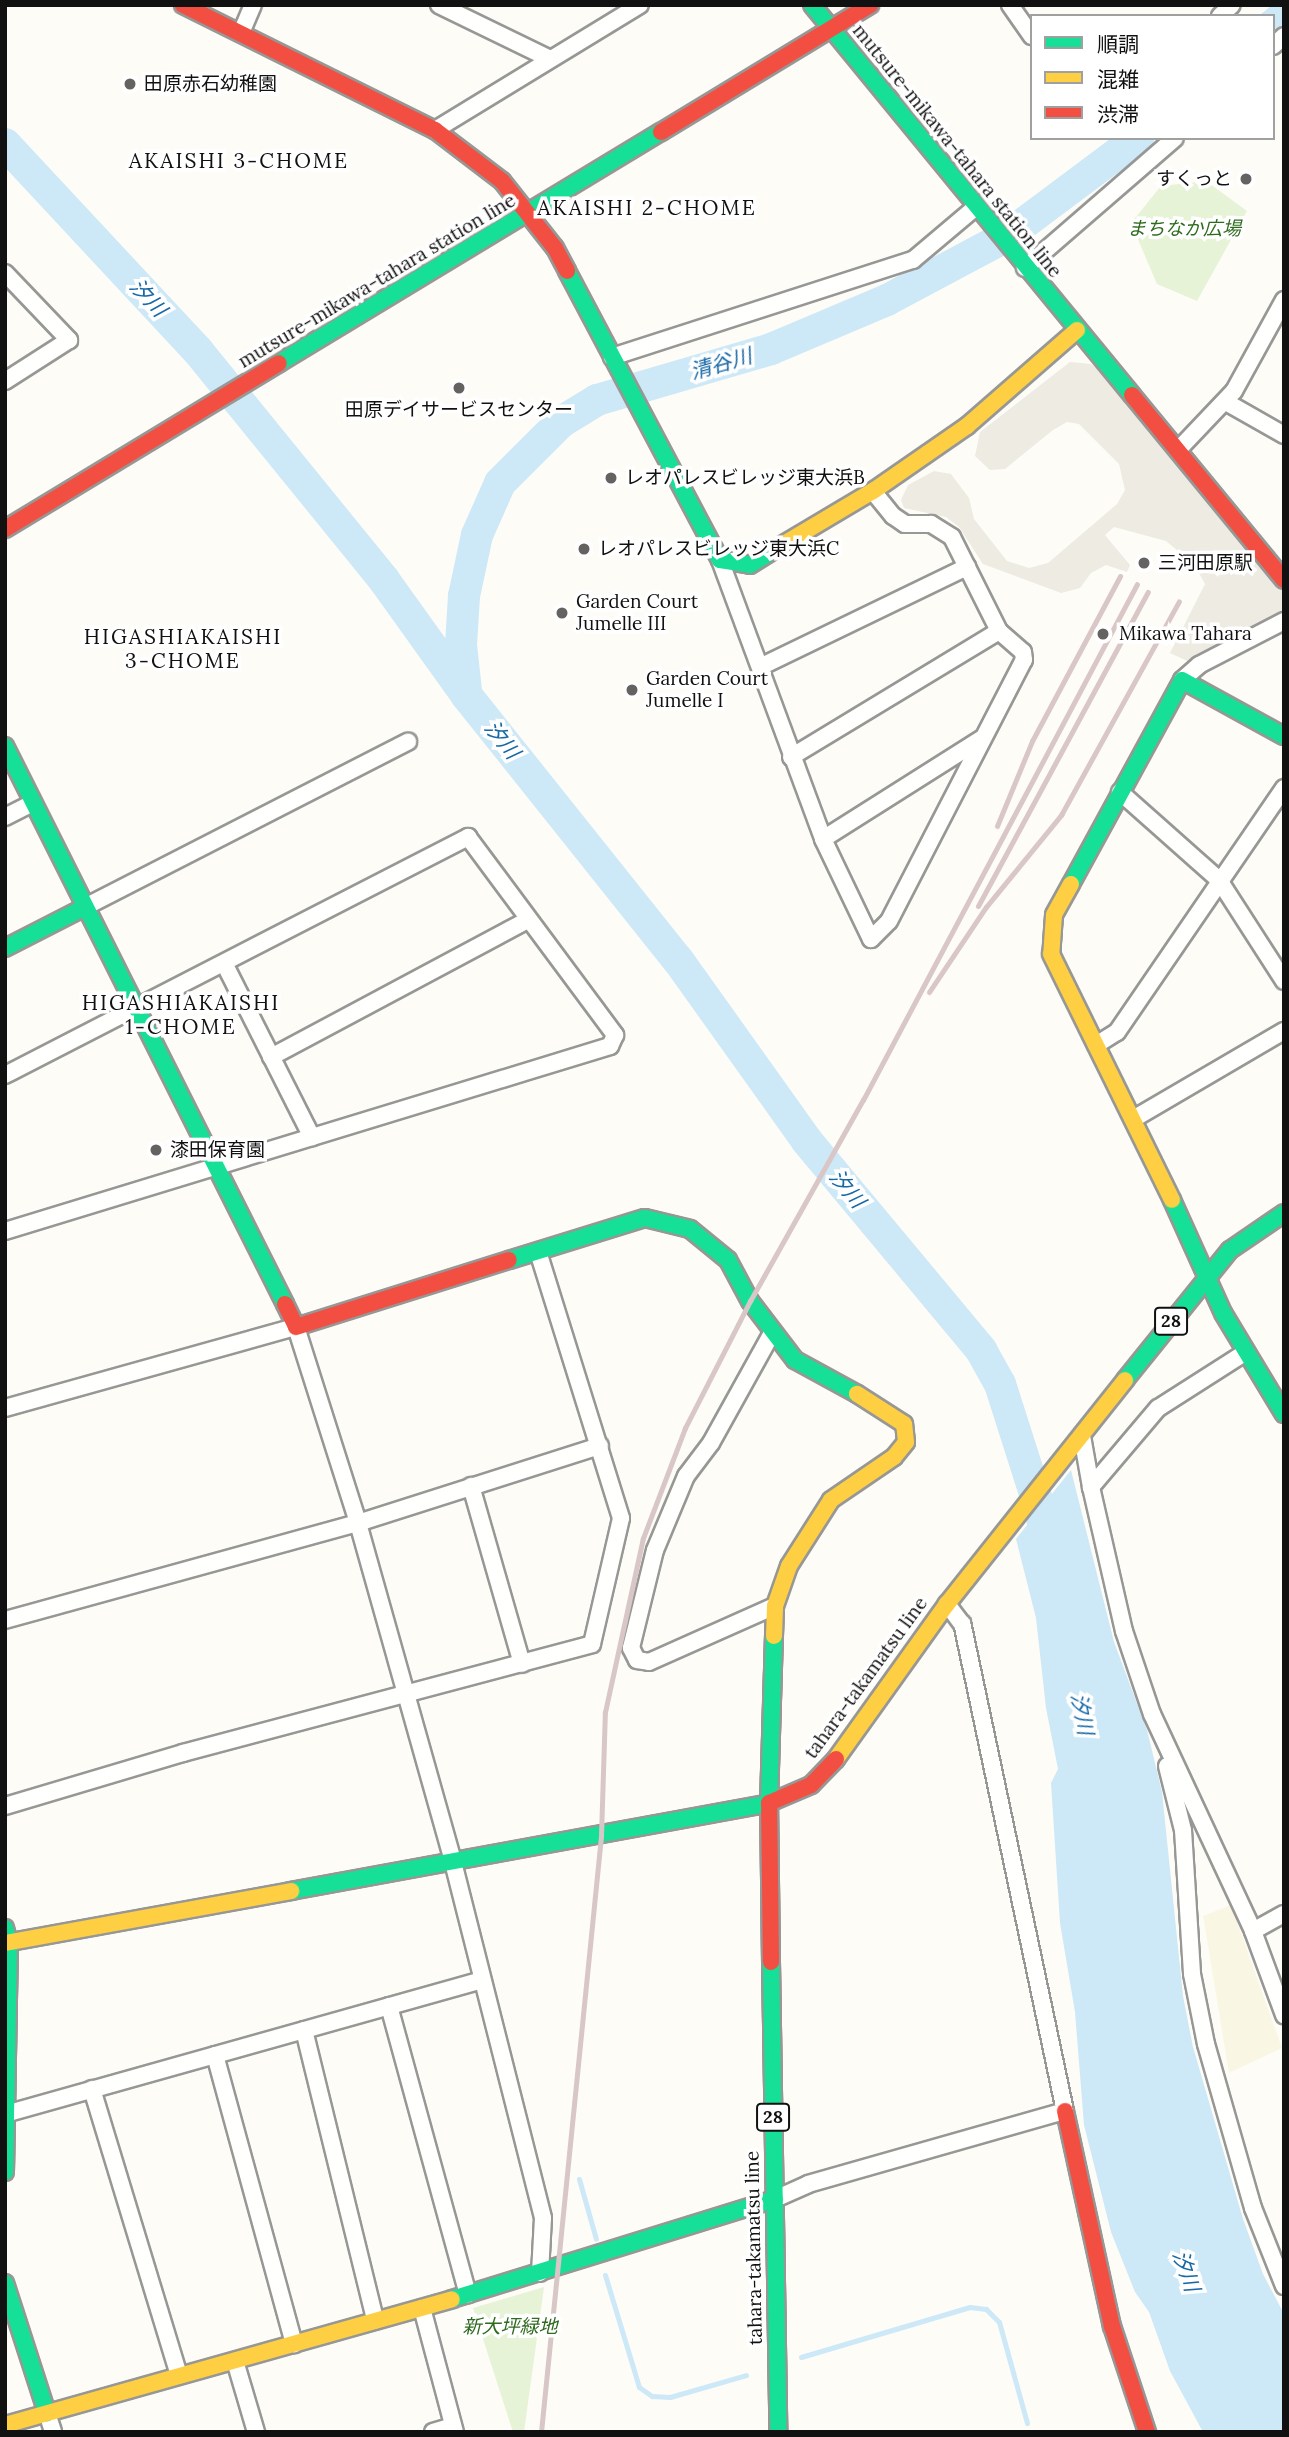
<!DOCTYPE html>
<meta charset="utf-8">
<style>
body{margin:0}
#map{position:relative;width:1289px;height:2437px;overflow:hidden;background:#fdfcf7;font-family:Lora,"Noto Sans JP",serif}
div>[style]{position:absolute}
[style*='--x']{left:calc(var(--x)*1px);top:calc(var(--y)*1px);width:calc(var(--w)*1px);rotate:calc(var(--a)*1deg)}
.farmland>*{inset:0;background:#f9f7e4}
.green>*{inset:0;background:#e7f3d7}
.plaza>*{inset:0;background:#edebe2}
.water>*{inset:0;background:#cde8f7}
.stream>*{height:5px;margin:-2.5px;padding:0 2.5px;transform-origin:2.5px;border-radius:2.5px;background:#cde8f7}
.river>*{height:32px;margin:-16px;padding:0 16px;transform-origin:16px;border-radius:16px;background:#cde8f7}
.roads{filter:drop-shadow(2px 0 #979795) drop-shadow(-2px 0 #979795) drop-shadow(0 2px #979795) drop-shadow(0 -2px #979795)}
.street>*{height:16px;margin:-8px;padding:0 8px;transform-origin:8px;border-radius:8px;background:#fffffe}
.fast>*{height:16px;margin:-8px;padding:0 8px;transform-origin:8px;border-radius:8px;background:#16e098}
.slow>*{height:16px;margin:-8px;padding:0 8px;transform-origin:8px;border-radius:8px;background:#ffcf43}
.jam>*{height:16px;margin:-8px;padding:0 8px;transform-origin:8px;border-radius:8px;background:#f24e42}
.rail>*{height:5px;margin:-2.5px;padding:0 2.5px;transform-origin:2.5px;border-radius:2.5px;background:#d9c6c7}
.dots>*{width:19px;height:19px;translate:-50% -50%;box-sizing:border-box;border:4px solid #fff;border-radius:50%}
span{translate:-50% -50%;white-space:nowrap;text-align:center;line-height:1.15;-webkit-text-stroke:7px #fff;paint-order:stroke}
.shield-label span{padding:2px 5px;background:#fff;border:2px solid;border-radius:5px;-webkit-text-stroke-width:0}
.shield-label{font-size:18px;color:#111;font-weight:700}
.poi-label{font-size:19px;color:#111}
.left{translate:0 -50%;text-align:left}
.right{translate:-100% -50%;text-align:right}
.street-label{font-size:19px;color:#111}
.park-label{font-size:19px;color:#2f6b1f;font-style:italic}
.neighbourhood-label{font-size:21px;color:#111;letter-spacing:2px}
.water-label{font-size:21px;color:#1768a6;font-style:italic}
.frame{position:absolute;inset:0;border:7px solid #111;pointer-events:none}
.legend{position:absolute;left:1030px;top:14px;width:245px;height:126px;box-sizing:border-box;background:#fff;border:2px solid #a0a0a0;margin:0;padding:9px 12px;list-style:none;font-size:21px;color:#111}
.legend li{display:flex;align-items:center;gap:14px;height:35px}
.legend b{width:35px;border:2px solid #a0a0a0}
</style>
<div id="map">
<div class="farmland">
<i style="clip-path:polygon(1231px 1905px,1282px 2048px,1229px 2073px,1203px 1916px)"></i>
</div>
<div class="green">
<i style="clip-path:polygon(1206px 181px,1247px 211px,1197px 301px,1157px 284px,1131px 223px,1161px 186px)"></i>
<i style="clip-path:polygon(544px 2287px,524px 2432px,513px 2432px,473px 2308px)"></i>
</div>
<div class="plaza">
<i style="clip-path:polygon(1070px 362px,1091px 364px,1099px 370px,1284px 591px,1284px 614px,1196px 665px,1170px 653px,1205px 584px,1194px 564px,1166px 541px,1114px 527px,1105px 535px,1130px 565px,1127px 572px,1106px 565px,1091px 573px,1080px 588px,1061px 593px,983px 564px,959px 527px,946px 517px,904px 508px,901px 500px,908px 485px,934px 471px,951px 474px,969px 498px,974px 519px,1007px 561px,1029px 568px,1048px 563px,1117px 504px,1125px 490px,1119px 464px,1079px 424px,1067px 422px,1053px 430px,1005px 469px,990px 470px,975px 456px,980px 432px)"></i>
</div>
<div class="water">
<i style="clip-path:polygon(1071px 1470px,1114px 1642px,1147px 1730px,1162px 1792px,1183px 1996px,1193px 2047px,1243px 2219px,1263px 2274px,1284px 2314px,1284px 2432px,1203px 2432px,1170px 2371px,1149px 2312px,1135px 2292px,1111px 2232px,1084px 2125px,1075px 2012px,1060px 1923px,1051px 1783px,1058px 1769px,1046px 1708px,1036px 1618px,1016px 1539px)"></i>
</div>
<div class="stream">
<i style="--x:579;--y:2179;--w:62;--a:74.2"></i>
<i style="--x:605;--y:2275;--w:117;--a:73.1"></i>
<i style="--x:639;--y:2387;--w:16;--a:35"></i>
<i style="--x:652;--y:2396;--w:18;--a:3"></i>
<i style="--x:670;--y:2397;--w:79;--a:-16.1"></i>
<i style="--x:801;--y:2357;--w:176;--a:-16.5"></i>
<i style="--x:970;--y:2307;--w:16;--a:7"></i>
<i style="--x:986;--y:2309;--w:18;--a:45"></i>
<i style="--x:999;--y:2322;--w:105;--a:74.5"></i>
</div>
<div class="river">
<i style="--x:1273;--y:25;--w:14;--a:-39"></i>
<i style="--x:5;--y:144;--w:283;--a:47"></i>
<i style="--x:198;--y:351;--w:295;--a:50.9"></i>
<i style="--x:384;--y:580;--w:143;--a:54.4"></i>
<i style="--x:467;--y:696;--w:338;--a:51.4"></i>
<i style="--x:678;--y:960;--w:222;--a:54.5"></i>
<i style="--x:807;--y:1141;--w:272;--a:50.2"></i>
<i style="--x:981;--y:1350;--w:39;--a:61"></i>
<i style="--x:1000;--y:1384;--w:131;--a:72.3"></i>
<i style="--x:1040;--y:1509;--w:43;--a:77.9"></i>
<i style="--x:466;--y:691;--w:46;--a:-96.2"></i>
<i style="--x:461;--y:645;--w:49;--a:-86.5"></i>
<i style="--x:464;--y:596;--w:62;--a:-78"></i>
<i style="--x:477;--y:535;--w:57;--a:-66.1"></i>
<i style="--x:500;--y:483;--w:86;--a:-45"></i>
<i style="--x:561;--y:422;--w:42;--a:-31.4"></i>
<i style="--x:597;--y:400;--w:181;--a:-16.3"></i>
<i style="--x:771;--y:349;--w:126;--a:-22.9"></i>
<i style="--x:887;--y:300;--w:136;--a:-28.1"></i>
<i style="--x:1007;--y:236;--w:164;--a:-36.8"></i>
</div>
<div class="roads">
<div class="street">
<i style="--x:439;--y:5;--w:123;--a:25.9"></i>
<i style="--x:1010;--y:5;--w:38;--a:55"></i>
<i style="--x:1220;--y:16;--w:16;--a:-43"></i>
<i style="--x:241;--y:33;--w:30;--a:-67"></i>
<i style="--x:1273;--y:46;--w:15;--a:-42"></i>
<i style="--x:435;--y:130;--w:240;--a:-31.4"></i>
<i style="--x:1025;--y:268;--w:198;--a:-40.9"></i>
<i style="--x:5;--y:273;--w:93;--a:46.3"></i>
<i style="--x:69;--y:340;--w:76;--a:147.4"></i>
<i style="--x:612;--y:357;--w:316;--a:-17.9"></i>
<i style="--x:913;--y:260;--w:82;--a:-40.1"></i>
<i style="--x:1226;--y:402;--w:67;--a:29.6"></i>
<i style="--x:1178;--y:450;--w:81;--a:-46.5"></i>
<i style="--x:1234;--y:391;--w:104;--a:-61.2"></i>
<i style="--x:720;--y:560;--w:297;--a:69.7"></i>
<i style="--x:823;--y:839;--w:111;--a:64.4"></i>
<i style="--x:871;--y:939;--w:25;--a:-45"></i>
<i style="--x:889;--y:921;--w:294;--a:-62.7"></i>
<i style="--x:1024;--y:660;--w:8;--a:-97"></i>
<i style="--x:1023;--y:652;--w:32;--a:-139"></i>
<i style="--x:762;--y:666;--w:228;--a:-25.8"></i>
<i style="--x:1182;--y:680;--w:23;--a:-41"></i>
<i style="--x:1199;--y:665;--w:96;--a:-27.4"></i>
<i style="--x:791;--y:757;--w:243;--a:-31.2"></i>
<i style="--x:999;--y:631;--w:105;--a:-116.6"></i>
<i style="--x:952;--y:537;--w:25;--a:-148"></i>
<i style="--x:931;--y:524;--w:26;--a:180"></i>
<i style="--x:905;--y:524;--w:14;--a:-146"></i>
<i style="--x:893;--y:516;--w:32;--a:-129"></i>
<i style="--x:1120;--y:792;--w:132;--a:41.6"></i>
<i style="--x:1219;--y:880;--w:120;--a:57.2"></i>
<i style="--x:5;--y:817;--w:31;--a:-27"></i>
<i style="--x:823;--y:839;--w:187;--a:-32.3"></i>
<i style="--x:85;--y:907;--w:363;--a:-27.1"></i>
<i style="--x:225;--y:965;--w:193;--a:63.2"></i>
<i style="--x:1096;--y:1045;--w:25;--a:-32"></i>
<i style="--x:1117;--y:1032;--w:296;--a:-55.6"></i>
<i style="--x:271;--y:1057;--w:291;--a:-28.1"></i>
<i style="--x:5;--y:1075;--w:521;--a:-27.2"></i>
<i style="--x:468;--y:837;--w:247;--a:53.4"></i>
<i style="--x:615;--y:1035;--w:12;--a:114"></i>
<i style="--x:610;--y:1046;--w:633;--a:163"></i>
<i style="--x:1135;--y:1118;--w:173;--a:-30.3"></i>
<i style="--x:772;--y:1333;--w:126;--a:119"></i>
<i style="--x:711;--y:1443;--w:41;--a:127.1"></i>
<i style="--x:686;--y:1476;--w:80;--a:112.7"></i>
<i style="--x:655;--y:1550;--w:101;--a:103.8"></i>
<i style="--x:631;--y:1648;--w:13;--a:63"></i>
<i style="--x:637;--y:1660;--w:12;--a:9"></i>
<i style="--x:649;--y:1662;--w:138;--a:-24"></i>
<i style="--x:1246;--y:1352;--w:104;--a:147.5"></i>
<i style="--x:1158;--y:1408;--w:104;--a:130.3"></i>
<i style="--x:1091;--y:1487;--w:148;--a:77.1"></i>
<i style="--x:1124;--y:1631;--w:88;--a:71.4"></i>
<i style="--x:1152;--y:1714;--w:239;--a:65"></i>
<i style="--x:1253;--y:1931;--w:90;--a:69.7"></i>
<i style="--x:5;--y:1408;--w:302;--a:-15.6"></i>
<i style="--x:296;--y:1327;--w:206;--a:72.4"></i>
<i style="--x:358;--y:1523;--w:352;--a:74.3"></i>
<i style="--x:453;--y:1862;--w:367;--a:75.8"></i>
<i style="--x:543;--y:2218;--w:55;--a:93.1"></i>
<i style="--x:1082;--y:1436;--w:52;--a:80"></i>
<i style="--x:471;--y:1486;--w:185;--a:74"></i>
<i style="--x:5;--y:1620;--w:366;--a:-15.4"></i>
<i style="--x:358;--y:1523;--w:254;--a:-17.7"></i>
<i style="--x:1167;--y:1766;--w:66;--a:76"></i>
<i style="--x:1183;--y:1830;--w:144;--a:86.4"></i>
<i style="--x:1192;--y:1974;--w:71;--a:78.7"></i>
<i style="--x:1206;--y:2044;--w:171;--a:74"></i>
<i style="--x:1253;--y:2208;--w:84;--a:68.3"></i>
<i style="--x:5;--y:1806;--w:186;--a:-16.6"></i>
<i style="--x:183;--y:1753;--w:423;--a:-14.9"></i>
<i style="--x:592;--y:1644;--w:129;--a:-77"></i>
<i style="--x:621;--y:1518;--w:279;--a:-107.3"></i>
<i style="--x:1253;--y:1931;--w:35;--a:-29"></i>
<i style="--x:389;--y:2006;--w:299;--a:74.7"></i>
<i style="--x:304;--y:2030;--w:299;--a:76.2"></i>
<i style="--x:215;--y:2055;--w:300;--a:74.7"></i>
<i style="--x:92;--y:2089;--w:299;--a:73.1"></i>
<i style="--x:9;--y:2113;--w:491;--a:-15.7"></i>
<i style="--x:775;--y:2199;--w:36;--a:-24"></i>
<i style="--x:808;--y:2184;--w:267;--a:-15.9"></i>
<i style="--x:1065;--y:2111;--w:498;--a:-101.9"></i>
<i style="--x:962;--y:1624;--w:25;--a:-127"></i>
<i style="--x:422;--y:2308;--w:128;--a:75.1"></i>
<i style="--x:235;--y:2361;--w:74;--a:73.5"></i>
<i style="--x:47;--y:2413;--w:20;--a:72"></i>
<i style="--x:433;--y:2432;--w:21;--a:-17"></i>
</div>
<div class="fast">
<i style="--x:812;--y:5;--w:504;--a:50.63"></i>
<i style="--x:567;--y:271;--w:327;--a:62.1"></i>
<i style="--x:720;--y:560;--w:30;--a:9"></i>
<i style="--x:750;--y:565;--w:32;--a:-32"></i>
<i style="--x:279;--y:363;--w:446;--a:-31.2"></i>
<i style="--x:5;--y:746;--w:624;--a:63.35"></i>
<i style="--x:1071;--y:884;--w:232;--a:-61.4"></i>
<i style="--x:1182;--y:680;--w:116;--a:28.8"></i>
<i style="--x:5;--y:948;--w:90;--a:-27.1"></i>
<i style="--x:1172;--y:1200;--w:124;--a:65.7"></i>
<i style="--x:1223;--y:1313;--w:118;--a:58.9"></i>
<i style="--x:509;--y:1260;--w:142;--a:-17.2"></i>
<i style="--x:645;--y:1218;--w:46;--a:13.7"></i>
<i style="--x:690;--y:1229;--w:49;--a:39.2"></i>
<i style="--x:728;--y:1260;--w:47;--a:61.8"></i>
<i style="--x:750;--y:1301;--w:74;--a:52.7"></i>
<i style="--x:795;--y:1360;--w:71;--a:28.7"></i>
<i style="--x:1125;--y:1380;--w:167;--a:-51.1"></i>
<i style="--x:1230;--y:1250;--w:65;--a:-34.4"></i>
<i style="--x:291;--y:1891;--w:486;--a:-10.4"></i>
<i style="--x:769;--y:1803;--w:167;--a:-88.3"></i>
<i style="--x:5;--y:1928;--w:16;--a:75"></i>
<i style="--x:9;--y:1943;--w:229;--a:91"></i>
<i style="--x:771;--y:1962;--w:470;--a:89.1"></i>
<i style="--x:5;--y:2283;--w:137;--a:72.1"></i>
<i style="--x:452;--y:2299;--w:338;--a:-17.2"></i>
</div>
<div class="slow">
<i style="--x:777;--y:548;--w:112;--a:-30.7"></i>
<i style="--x:873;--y:491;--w:114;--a:-34.7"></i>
<i style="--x:967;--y:426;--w:146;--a:-41.1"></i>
<i style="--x:1071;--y:884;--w:35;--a:119"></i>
<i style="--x:1054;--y:915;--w:39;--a:94"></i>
<i style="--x:1051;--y:954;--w:274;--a:63.8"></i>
<i style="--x:774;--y:1636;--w:30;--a:-88"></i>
<i style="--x:775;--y:1606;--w:42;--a:-70.7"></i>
<i style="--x:789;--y:1566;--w:78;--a:-57.5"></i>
<i style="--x:831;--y:1500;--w:76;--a:-34.3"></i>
<i style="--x:894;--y:1457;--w:19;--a:-51"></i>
<i style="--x:906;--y:1442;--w:18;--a:-96"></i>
<i style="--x:904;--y:1424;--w:56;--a:-147.4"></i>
<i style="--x:836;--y:1759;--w:191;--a:-54.4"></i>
<i style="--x:947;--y:1604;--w:286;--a:-51.5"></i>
<i style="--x:5;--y:1943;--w:291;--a:-10.3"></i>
<i style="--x:5;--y:2425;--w:464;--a:-15.7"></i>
</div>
<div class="jam">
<i style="--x:183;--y:5;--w:281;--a:26.4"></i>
<i style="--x:435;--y:130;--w:84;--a:37.3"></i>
<i style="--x:502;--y:181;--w:85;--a:51.7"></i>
<i style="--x:555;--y:248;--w:26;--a:62"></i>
<i style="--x:661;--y:132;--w:245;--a:-31.3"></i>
<i style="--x:1132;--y:395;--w:239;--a:50.6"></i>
<i style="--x:5;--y:529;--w:320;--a:-31.2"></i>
<i style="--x:285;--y:1304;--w:25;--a:64"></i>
<i style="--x:296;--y:1327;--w:223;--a:-17.5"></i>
<i style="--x:771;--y:1962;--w:159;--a:-90.7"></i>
<i style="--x:769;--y:1803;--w:46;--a:-23.2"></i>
<i style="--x:811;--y:1785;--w:36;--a:-46"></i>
<i style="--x:1065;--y:2111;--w:220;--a:77.7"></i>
<i style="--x:1112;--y:2326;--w:112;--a:71.7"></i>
</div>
</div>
<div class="rail">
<i style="--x:997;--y:826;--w:92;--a:-67.6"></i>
<i style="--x:1032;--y:741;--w:187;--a:-61.9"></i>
<i style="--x:978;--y:906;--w:357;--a:-61.6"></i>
<i style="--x:929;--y:992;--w:102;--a:-56.2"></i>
<i style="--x:986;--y:907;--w:119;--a:-50.8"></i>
<i style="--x:1061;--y:815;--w:244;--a:-61.1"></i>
<i style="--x:541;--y:2432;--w:599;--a:-84.25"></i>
<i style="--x:601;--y:1836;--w:124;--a:-88.2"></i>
<i style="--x:605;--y:1712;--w:178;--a:-77.7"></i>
<i style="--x:643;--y:1538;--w:118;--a:-69.1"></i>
<i style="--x:685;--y:1428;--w:143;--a:-62.9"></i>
<i style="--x:750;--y:1301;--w:231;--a:-60.7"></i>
<i style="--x:863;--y:1100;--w:584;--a:-62.03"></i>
</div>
<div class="dots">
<i style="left:130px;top:84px;background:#646362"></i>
<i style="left:1246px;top:179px;background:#646362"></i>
<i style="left:459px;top:388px;background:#646362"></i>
<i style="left:611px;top:478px;background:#646362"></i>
<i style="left:584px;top:549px;background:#646362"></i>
<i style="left:1144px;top:563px;background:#646362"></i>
<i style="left:562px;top:613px;background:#646362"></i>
<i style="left:1103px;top:634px;background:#646362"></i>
<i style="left:632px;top:690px;background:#646362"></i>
<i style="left:156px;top:1150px;background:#646362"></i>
</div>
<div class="shield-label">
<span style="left:1171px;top:1321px">28</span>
<span style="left:773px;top:2117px">28</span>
</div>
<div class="poi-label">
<span class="left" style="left:144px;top:84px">田原赤石幼稚園</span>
<span class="right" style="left:1232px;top:179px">すくっと</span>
<span style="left:459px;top:410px">田原デイサービスセンター</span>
<span class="left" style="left:625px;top:478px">レオパレスビレッジ東大浜B</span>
<span class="left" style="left:598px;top:549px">レオパレスビレッジ東大浜C</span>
<span class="left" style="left:1158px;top:563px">三河田原駅</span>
<span class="left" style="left:576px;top:613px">Garden Court<br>Jumelle III</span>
<span class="left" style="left:1119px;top:634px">Mikawa Tahara</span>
<span class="left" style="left:646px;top:690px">Garden Court<br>Jumelle I</span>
<span class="left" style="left:170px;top:1150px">漆田保育園</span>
</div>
<div class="street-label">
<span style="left:957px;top:151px;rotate:51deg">mutsure-mikawa-tahara station line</span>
<span style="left:377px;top:281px;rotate:-31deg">mutsure-mikawa-tahara station line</span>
<span style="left:866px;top:1678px;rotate:-54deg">tahara-takamatsu line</span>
<span style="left:754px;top:2248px;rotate:-91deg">tahara-takamatsu line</span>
</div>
<div class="park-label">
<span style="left:1184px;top:229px">まちなか広場</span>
<span style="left:510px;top:2327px">新大坪緑地</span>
</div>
<div class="neighbourhood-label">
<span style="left:239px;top:161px">AKAISHI 3-CHOME</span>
<span style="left:647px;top:208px">AKAISHI 2-CHOME</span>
<span style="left:183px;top:649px">HIGASHIAKAISHI<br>3-CHOME</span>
<span style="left:181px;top:1015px">HIGASHIAKAISHI<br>1-CHOME</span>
</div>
<div class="water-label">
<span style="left:148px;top:298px;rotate:47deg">汐川</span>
<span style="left:721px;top:364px;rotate:-16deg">清谷川</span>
<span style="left:502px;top:740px;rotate:51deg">汐川</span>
<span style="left:847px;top:1189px;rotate:50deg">汐川</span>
<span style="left:1082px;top:1714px;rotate:79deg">汐川</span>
<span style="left:1186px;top:2271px;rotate:71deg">汐川</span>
</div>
<div class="frame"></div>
<ul class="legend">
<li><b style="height:9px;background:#16e098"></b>順調</li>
<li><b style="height:9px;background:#ffcf43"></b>混雑</li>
<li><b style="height:9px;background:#f24e42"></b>渋滞</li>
</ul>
</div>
